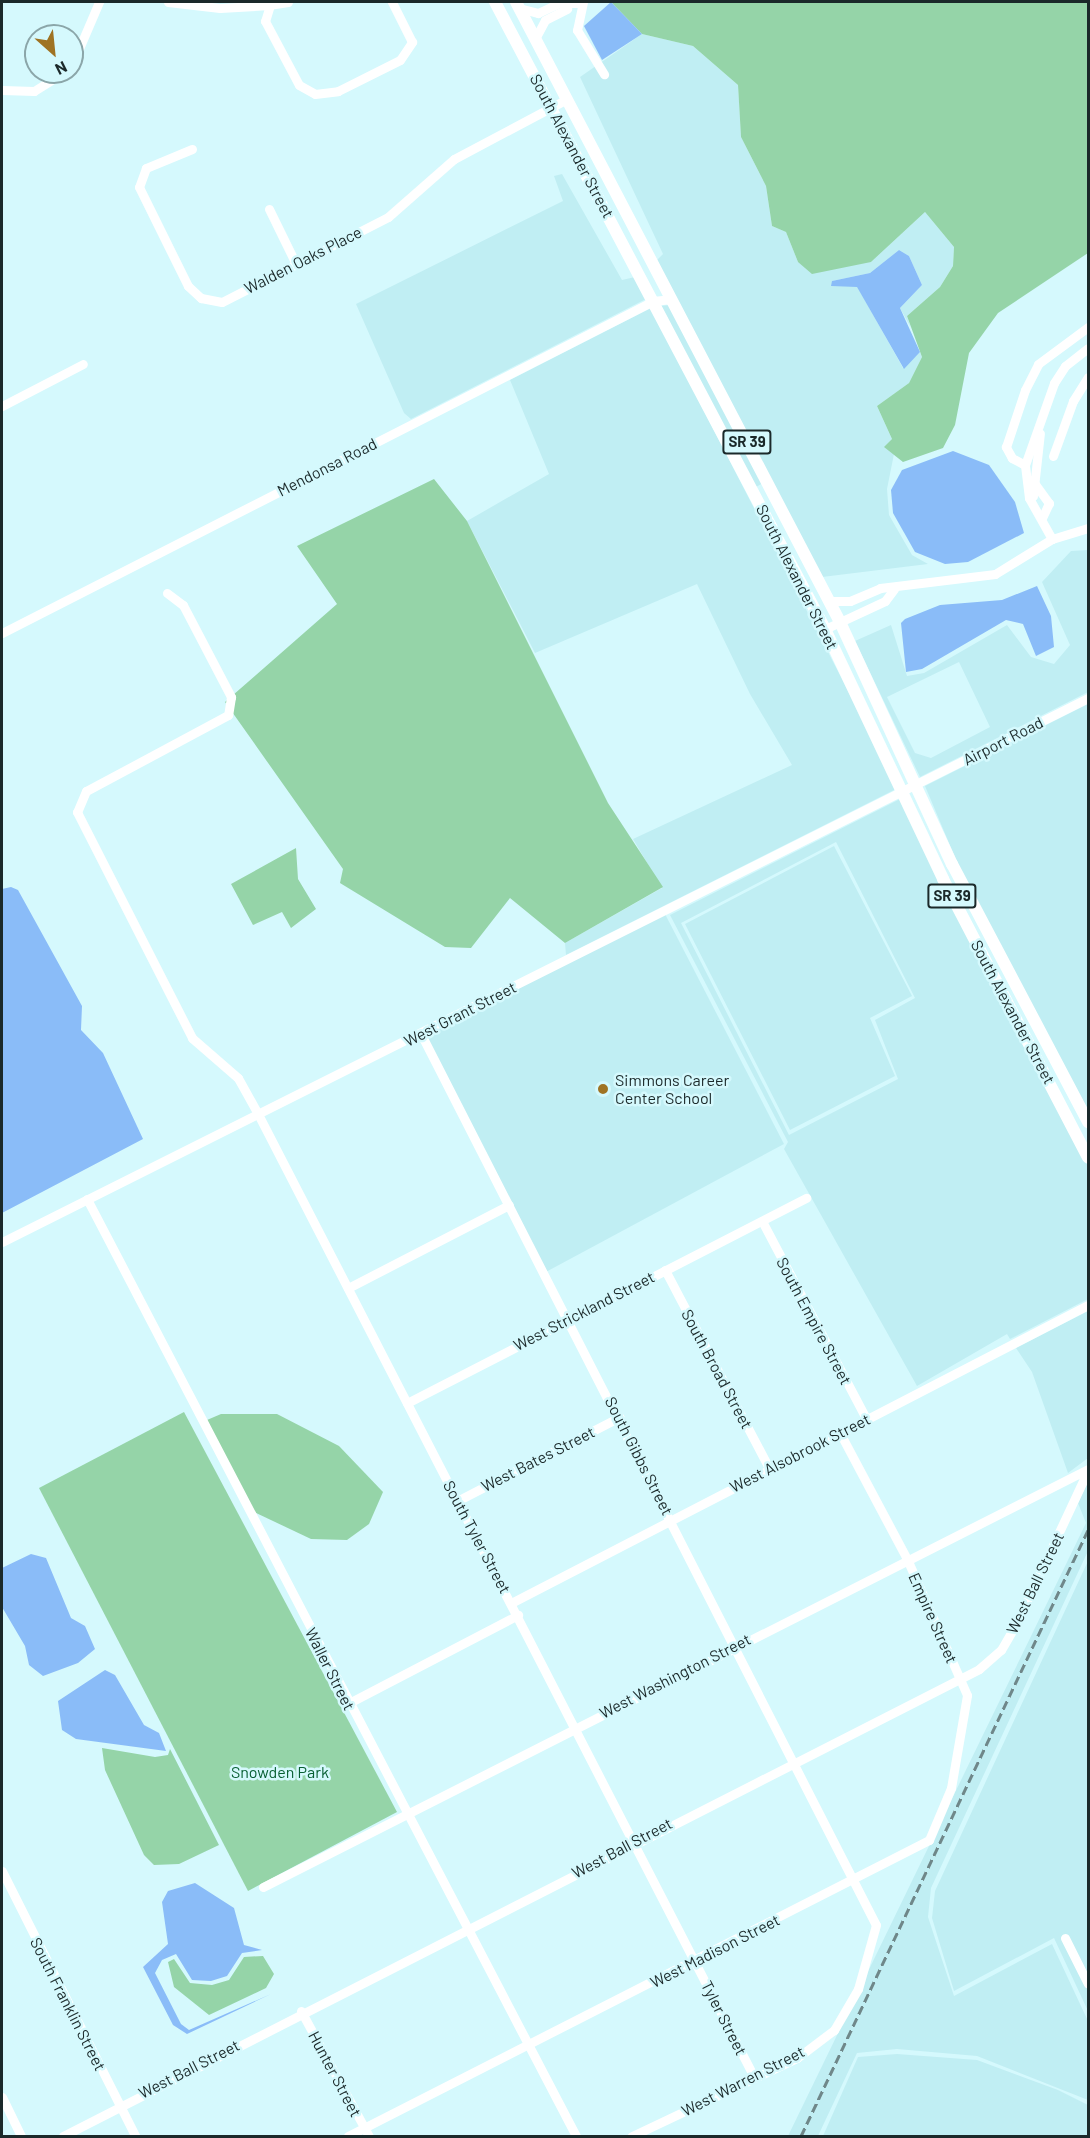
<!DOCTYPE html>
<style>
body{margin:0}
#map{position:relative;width:1090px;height:2138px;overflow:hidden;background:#d5f9fd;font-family:Barlow,sans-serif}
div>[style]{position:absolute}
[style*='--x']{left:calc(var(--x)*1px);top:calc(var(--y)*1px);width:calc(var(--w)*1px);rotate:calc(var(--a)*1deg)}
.built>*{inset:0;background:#c0eef3}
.green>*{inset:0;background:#95d4a8}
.water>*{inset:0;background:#8abcf8}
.minor>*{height:9px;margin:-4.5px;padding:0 4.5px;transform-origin:4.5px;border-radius:4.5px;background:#fff}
.major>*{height:12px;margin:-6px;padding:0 6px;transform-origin:6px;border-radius:6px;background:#fff}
.rail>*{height:3px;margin-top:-1.5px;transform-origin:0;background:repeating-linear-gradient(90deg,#6f8789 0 9px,transparent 0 13.5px)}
.dots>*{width:16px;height:16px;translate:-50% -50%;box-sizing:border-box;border:3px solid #d5f9fd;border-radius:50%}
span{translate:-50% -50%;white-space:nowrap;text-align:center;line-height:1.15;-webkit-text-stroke:5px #d5f9fd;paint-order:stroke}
.shield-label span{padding:2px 4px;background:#d5f9fd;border:2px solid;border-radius:4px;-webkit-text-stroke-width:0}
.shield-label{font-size:15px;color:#1b292a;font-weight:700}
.street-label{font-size:16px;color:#1b292a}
.poi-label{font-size:16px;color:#1b292a}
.left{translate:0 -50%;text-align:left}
.park-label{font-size:16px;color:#085f32}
.frame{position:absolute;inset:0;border:3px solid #1b292a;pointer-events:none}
.north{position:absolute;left:24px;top:24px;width:60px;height:60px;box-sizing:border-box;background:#d5f9fd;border:2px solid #8ba6a9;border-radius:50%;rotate:153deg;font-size:16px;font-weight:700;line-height:24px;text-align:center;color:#1b292a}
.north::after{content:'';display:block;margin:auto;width:21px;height:27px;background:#9f7323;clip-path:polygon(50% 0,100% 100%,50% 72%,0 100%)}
</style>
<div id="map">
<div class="built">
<i style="clip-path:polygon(642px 34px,693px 46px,738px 85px,741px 137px,766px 186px,772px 226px,786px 232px,798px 262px,871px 262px,925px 212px,954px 247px,953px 266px,940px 287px,907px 316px,911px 328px,900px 308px,922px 285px,909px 256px,899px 250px,870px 273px,832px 281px,832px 286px,857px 286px,903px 368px,920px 352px,922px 357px,909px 383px,877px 406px,892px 439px,885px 447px,894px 454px,887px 489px,889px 515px,912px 555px,928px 564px,822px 577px,657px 260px,663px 254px,580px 77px)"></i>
<i style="clip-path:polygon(562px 174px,622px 280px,635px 277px,646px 299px,411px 419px,404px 413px,356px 304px,563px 201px,554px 176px)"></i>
<i style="clip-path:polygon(670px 305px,763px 483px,756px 487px,661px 306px)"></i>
<i style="clip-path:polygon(651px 308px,898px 788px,566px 955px,565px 943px,662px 888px,633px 839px,792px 765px,750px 694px,697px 584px,535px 653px,467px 521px,549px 474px,510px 380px)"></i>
<i style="clip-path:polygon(evenodd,1088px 550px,1088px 692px,920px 777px,855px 641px,891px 625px,907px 676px,924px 673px,1007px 625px,1031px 657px,1054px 664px,1070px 645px,1042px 582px,1071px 551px,1088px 550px,959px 662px,990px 727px,931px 758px,915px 753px,887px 697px,959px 662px)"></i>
<i style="clip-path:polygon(1088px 704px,1088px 1112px,957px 862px,925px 786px)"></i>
<i style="clip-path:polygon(evenodd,902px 798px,1088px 1166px,1088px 1299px,1010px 1339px,1007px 1334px,917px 1386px,784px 1149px,788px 1142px,670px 915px,902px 798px,836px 842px,915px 998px,875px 1020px,898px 1079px,789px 1135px,681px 923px,836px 842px)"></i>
<i style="clip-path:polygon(834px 846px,912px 996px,870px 1018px,895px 1076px,790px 1130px,685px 924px)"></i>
<i style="clip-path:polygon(664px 912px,784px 1144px,544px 1273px,421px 1034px)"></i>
<i style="clip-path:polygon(1088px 1311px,1088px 1458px,1068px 1473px,1032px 1372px,1016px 1348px)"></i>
<i style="clip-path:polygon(1088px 1482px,1088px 1551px,931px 1888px,928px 1917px,954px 1996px,1052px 1944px,1088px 2021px,1088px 2100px,977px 2056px,897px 2049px,857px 2053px,818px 2136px,788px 2136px,1086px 1523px,1078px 1503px)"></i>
<i style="clip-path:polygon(1088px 1561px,1088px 2011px,1054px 1938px,954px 1991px,932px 1918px,935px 1891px)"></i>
<i style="clip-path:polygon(897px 2054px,977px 2060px,1058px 2090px,1088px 2105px,1088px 2136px,823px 2136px,858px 2057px)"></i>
</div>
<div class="green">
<i style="clip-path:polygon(611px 2px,1088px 2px,1088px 253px,998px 313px,969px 353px,955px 425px,943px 448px,903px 462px,884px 447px,892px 439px,877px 406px,909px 383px,922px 357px,907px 316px,940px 287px,953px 266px,954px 247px,925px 212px,871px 262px,812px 274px,798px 262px,786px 232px,772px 226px,766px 186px,741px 137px,738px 85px,693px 46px,642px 34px)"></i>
<i style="clip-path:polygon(434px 479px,467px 521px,608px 803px,663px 887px,565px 943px,510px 898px,471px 948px,445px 947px,340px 883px,343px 869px,225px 702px,337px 604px,297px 546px)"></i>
<i style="clip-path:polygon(296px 848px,298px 879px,316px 909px,291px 928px,282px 912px,253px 925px,231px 884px)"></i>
<i style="clip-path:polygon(184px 1412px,397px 1812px,248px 1891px,39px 1488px)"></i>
<i style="clip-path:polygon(221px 1414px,277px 1414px,339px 1446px,383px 1492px,369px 1524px,347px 1540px,311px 1539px,254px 1512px,207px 1420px)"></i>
<i style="clip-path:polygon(102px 1748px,155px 1757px,168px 1755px,170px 1749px,219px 1845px,179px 1864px,154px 1865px,144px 1855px,105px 1770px)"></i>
<i style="clip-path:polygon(263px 1956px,274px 1974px,266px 1988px,209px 2015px,174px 1987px,168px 1962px,174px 1959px,190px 1983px,212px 1985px,229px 1980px,244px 1957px)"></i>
</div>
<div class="water">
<i style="clip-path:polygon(611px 2px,642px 34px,602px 60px,584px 26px)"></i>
<i style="clip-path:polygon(899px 250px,909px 256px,922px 285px,900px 308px,920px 352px,904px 369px,857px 287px,831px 286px,832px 281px,870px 273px)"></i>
<i style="clip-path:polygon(953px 451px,989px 465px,1015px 502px,1024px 533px,968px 562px,945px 564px,915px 552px,893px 513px,891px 490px,902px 470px)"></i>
<i style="clip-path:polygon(1037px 586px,1051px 616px,1054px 647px,1036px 656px,1023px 624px,1006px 620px,922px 669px,906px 672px,901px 623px,905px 619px,940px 605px,1002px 600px)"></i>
<i style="clip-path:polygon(11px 887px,18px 890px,82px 1006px,81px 1030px,103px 1053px,143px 1139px,2px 1213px,2px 889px)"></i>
<i style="clip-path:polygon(31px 1554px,46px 1558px,71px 1618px,85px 1626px,95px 1649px,78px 1663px,43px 1676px,29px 1665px,25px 1646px,2px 1607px,2px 1568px)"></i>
<i style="clip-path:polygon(105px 1670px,115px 1675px,144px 1725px,159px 1733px,166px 1751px,76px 1739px,62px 1730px,58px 1701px)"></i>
<i style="clip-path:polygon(195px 1883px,234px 1908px,244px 1945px,262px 1950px,242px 1953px,227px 1976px,211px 1981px,192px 1980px,176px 1954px,162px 1960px,155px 1973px,181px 2024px,189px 2030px,271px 1994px,187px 2034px,173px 2025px,143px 1967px,168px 1944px,162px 1902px,168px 1891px)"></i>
</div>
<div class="minor">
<i style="--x:168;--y:2;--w:52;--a:6.6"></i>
<i style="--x:220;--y:8;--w:50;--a:-3.4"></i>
<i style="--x:288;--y:2;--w:18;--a:171"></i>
<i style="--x:270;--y:5;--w:17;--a:107"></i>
<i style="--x:265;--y:21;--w:72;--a:62"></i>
<i style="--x:299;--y:85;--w:18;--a:29"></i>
<i style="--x:315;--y:94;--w:23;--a:-7"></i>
<i style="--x:338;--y:91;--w:69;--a:-26.6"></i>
<i style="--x:400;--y:60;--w:22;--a:-56"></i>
<i style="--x:412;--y:42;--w:45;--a:-116.6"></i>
<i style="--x:583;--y:2;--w:29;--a:102"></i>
<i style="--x:577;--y:30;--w:52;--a:58.5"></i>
<i style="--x:519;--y:8;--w:20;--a:15"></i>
<i style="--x:538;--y:13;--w:23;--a:-25"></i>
<i style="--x:559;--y:3;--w:23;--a:0"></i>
<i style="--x:535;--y:39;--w:21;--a:-62"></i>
<i style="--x:545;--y:20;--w:25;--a:-27"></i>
<i style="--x:72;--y:65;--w:69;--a:-66.8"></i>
<i style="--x:2;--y:90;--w:32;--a:2"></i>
<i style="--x:34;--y:91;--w:36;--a:-32"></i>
<i style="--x:192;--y:149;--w:50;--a:157.6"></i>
<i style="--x:146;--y:168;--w:20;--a:110"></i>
<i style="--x:139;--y:187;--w:110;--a:63.7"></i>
<i style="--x:188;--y:286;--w:18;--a:43"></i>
<i style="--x:201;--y:298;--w:21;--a:11"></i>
<i style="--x:222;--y:302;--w:186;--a:-27.1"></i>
<i style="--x:388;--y:217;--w:88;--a:-41.3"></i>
<i style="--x:454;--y:159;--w:128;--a:-28"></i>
<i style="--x:269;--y:209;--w:61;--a:63.9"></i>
<i style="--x:2;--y:406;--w:91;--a:-27.4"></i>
<i style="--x:1053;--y:456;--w:59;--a:-70"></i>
<i style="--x:1073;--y:401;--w:28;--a:-58"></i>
<i style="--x:1025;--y:465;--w:15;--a:-152"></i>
<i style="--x:1012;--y:458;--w:13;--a:-119"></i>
<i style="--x:1006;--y:447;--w:60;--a:-71.6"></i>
<i style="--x:1025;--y:390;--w:29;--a:-63"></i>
<i style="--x:1038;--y:364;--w:62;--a:-36.5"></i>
<i style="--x:1032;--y:480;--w:29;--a:54"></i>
<i style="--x:1049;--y:503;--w:17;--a:115"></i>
<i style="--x:1033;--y:496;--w:63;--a:-83.7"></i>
<i style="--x:1052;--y:539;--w:47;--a:-119.3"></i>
<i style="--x:1029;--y:498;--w:33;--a:-97"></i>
<i style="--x:1025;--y:465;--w:87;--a:-70.5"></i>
<i style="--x:1054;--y:383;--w:20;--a:-57"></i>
<i style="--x:1065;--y:366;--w:29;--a:-38"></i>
<i style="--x:167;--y:593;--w:20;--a:37"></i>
<i style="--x:183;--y:605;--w:104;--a:62.4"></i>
<i style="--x:231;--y:697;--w:18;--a:99"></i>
<i style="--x:228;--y:715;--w:161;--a:151.8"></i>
<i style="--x:86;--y:791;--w:23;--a:113"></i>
<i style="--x:77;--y:812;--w:254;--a:63"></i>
<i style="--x:192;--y:1038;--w:61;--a:41"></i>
<i style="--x:238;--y:1078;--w:41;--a:60.9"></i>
<i style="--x:258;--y:1114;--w:1081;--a:62.75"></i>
<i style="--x:829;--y:601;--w:21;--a:0"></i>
<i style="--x:850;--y:601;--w:33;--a:-23"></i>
<i style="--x:880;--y:588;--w:116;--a:-6.9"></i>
<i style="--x:995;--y:574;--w:67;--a:-31.6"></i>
<i style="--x:1052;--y:539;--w:38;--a:-17"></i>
<i style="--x:825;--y:629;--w:66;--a:-25"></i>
<i style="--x:885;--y:601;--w:15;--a:-53"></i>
<i style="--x:2;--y:633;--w:731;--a:-27.02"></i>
<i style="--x:653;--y:301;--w:19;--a:-6"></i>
<i style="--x:421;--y:1034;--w:1000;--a:62.95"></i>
<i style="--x:876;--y:1925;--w:66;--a:105.7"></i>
<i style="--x:858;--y:1989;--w:48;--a:120.3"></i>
<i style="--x:834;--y:2030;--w:46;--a:142.9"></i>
<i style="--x:797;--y:2058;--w:183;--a:154.7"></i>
<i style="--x:87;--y:1199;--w:1057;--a:62.44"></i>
<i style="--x:762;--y:1221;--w:225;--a:62.2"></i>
<i style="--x:2;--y:1242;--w:1215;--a:-26.61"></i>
<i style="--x:665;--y:1270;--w:224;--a:62.3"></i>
<i style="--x:348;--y:1288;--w:181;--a:-27.3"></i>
<i style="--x:407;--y:1403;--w:449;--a:-27.2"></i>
<i style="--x:457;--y:1501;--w:183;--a:-27.3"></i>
<i style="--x:513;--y:1602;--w:647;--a:-27.32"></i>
<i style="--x:347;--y:1704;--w:193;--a:-27.5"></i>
<i style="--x:2;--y:1871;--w:297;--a:63.3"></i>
<i style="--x:263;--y:1887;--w:925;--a:-26.87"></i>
<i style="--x:1065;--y:1938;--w:51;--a:63.4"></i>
<i style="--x:301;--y:2011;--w:142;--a:61.5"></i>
<i style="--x:2;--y:2097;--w:43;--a:64"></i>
<i style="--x:63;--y:2136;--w:1028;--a:-27.01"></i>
<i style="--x:979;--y:1669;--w:29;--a:-41"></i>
<i style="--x:1001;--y:1650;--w:28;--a:-60"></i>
<i style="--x:1015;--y:1626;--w:172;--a:-64.9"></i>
<i style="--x:348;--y:2136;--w:652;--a:-27"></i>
<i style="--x:929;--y:1840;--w:56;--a:-67.1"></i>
<i style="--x:951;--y:1788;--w:94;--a:-80.2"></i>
<i style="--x:967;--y:1695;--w:149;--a:-113.8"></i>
<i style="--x:907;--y:1559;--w:143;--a:-118"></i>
</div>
<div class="major">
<i style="--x:495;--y:2;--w:709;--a:62.24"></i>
<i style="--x:825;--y:629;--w:276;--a:64.7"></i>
<i style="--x:943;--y:879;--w:314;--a:62.5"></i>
<i style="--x:516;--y:2;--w:700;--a:62.41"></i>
<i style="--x:840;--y:622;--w:267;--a:65.2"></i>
<i style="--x:952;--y:864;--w:292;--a:62.2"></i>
</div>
<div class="rail">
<i style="--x:801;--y:2136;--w:671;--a:-64.66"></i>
</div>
<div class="dots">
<i style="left:603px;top:1089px;background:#9f7323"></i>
</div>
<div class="shield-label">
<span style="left:747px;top:442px">SR 39</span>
<span style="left:952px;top:896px">SR 39</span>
</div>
<div class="street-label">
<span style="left:572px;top:146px;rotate:62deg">South Alexander Street</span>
<span style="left:303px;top:260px;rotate:-27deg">Walden Oaks Place</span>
<span style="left:327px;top:467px;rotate:-27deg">Mendonsa Road</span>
<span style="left:797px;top:577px;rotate:63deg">South Alexander Street</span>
<span style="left:1003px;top:741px;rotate:-27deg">Airport Road</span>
<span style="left:1013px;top:1012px;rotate:62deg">South Alexander Street</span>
<span style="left:460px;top:1014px;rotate:-27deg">West Grant Street</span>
<span style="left:584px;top:1311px;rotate:-27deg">West Strickland Street</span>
<span style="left:814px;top:1321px;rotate:62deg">South Empire Street</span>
<span style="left:717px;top:1369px;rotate:62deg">South Broad Street</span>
<span style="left:800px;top:1453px;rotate:-27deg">West Alsobrook Street</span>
<span style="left:639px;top:1456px;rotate:63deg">South Gibbs Street</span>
<span style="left:538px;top:1459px;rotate:-27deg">West Bates Street</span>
<span style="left:477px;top:1537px;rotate:62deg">South Tyler Street</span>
<span style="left:1035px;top:1583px;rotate:-64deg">West Ball Street</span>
<span style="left:933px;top:1618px;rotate:66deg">Empire Street</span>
<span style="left:330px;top:1669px;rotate:63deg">Waller Street</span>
<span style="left:675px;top:1676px;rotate:-27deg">West Washington Street</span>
<span style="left:622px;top:1848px;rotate:-28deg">West Ball Street</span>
<span style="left:715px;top:1951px;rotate:-27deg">West Madison Street</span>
<span style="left:68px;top:2004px;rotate:63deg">South Franklin Street</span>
<span style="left:724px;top:2018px;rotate:63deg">Tyler Street</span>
<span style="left:189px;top:2069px;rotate:-27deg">West Ball Street</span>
<span style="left:335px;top:2074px;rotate:62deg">Hunter Street</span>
<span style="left:743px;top:2081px;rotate:-27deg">West Warren Street</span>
</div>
<div class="poi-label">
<span class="left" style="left:615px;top:1089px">Simmons Career<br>Center School</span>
</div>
<div class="park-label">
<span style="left:280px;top:1772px">Snowden Park</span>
</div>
<div class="frame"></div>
<div class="north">N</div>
</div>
